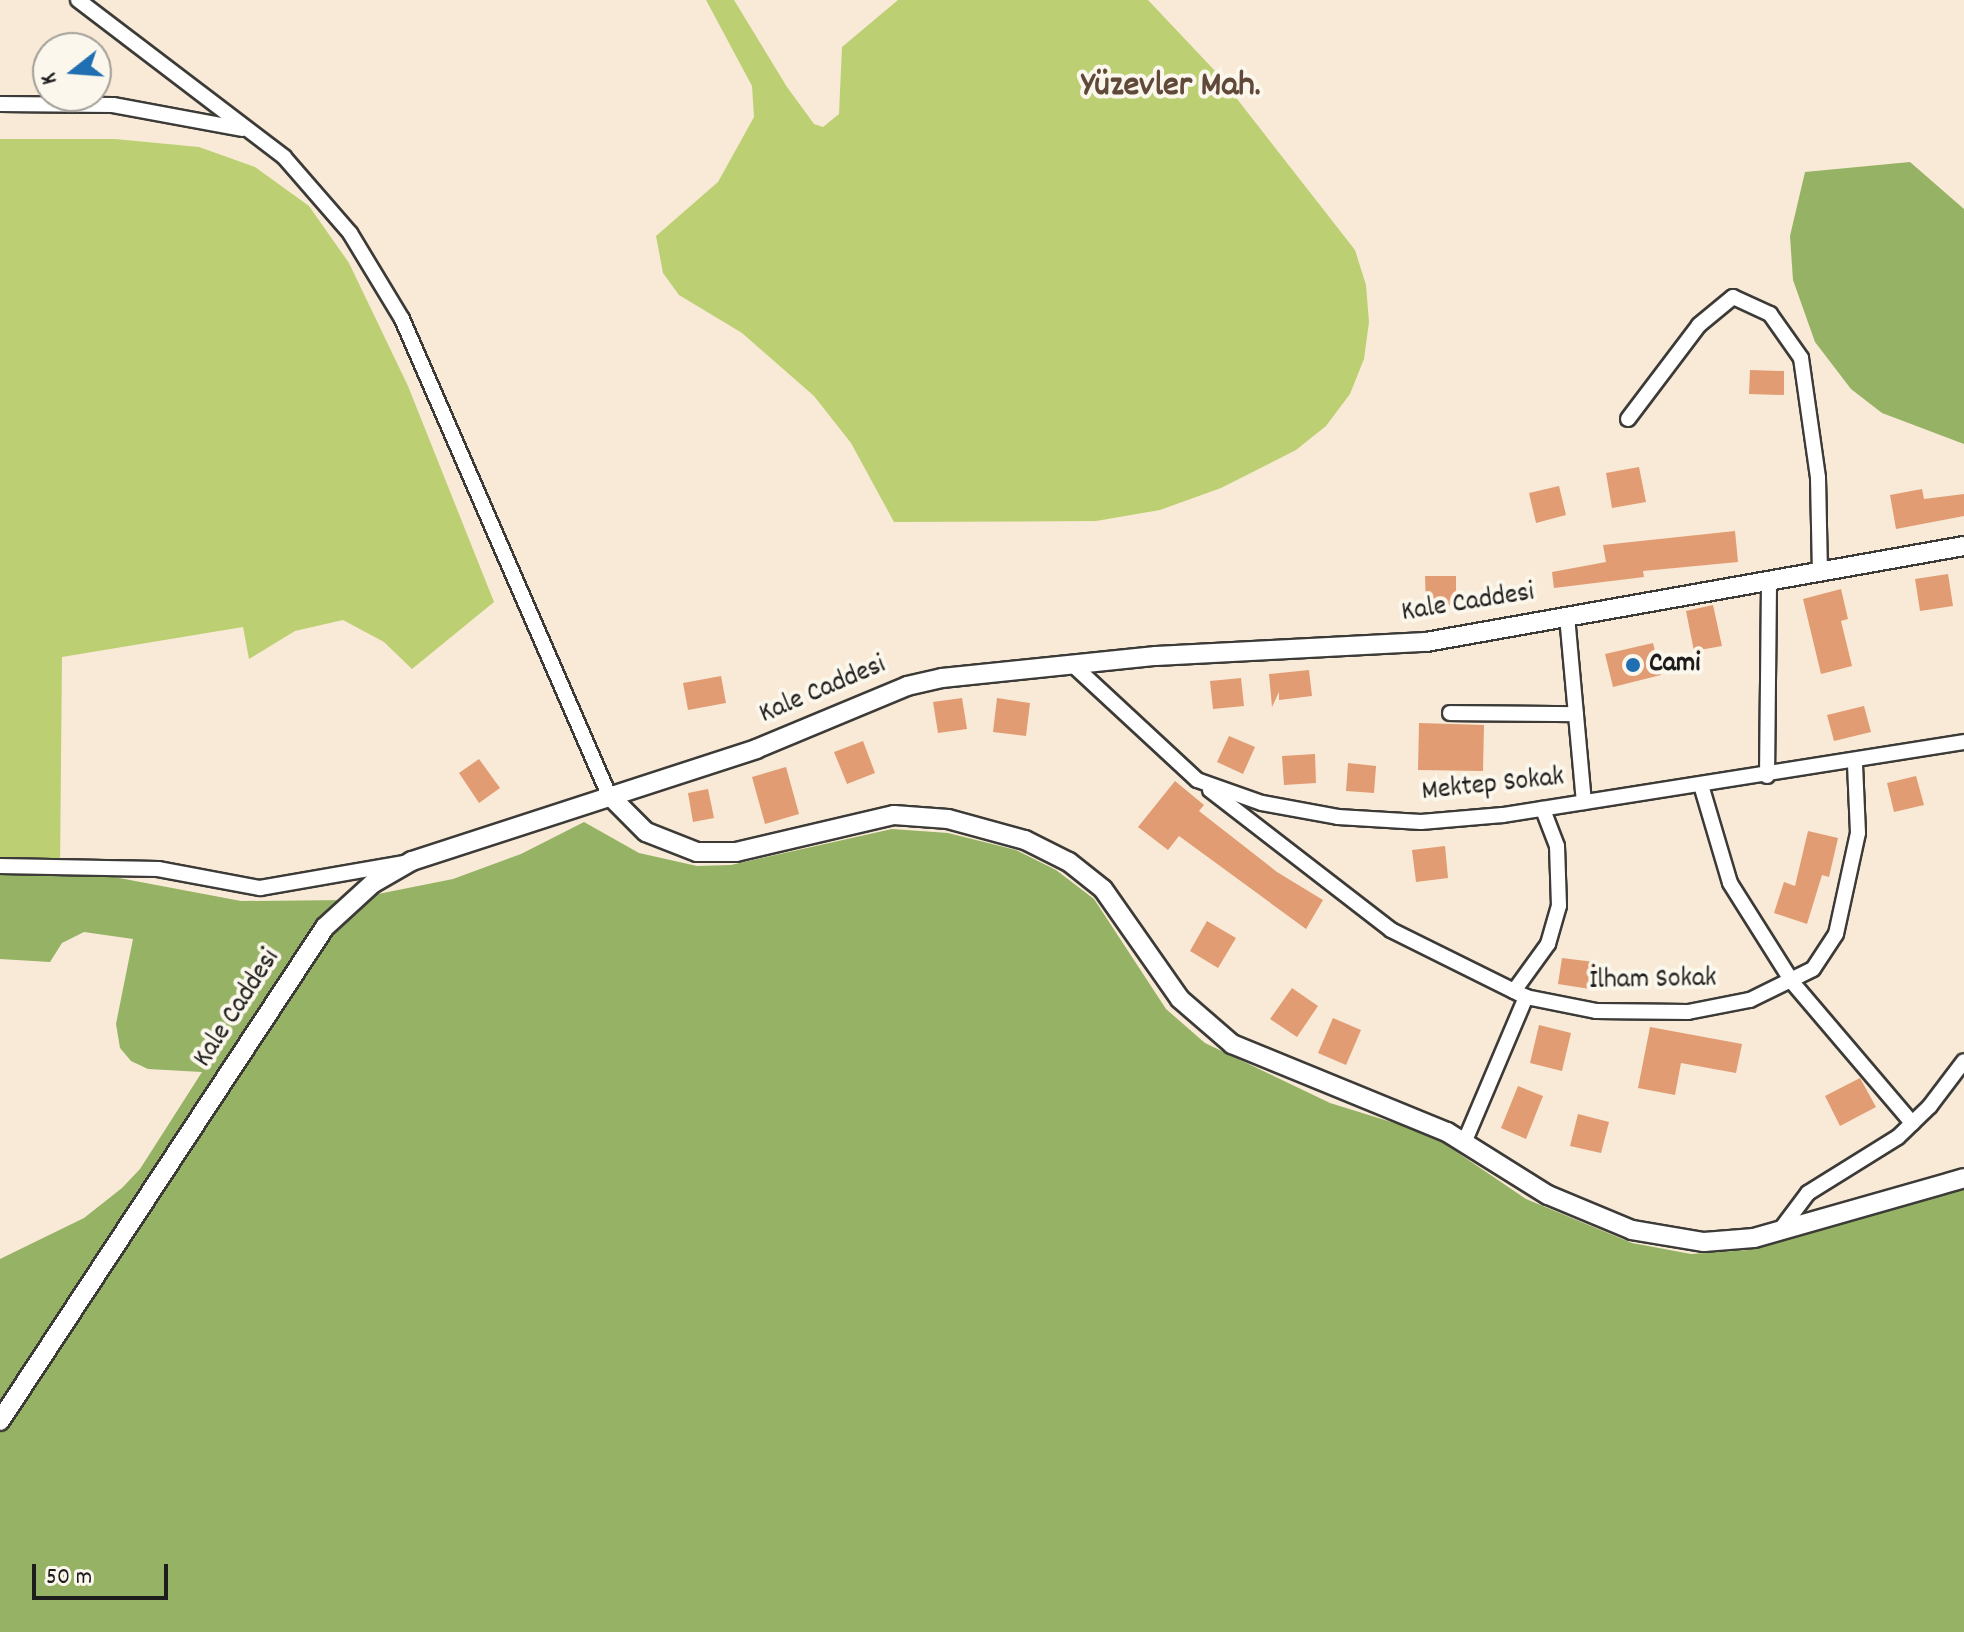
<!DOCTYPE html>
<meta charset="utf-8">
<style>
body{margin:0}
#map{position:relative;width:1964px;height:1632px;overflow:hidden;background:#f8ead6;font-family:Dekko,sans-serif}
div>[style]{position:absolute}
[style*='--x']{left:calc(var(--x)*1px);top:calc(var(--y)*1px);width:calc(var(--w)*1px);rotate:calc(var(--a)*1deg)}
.green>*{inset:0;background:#bcd073}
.forest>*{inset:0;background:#95b265}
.building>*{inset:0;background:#e19c73}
.roads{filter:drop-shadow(2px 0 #3d3b38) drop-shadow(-2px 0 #3d3b38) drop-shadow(0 2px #3d3b38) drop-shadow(0 -2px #3d3b38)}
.minor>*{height:14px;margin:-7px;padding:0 7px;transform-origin:7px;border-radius:7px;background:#fff}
.tertiary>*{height:18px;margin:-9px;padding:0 9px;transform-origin:9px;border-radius:9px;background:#fff}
.dots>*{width:22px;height:22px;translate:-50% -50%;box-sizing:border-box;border:4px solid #fbf7ec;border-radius:50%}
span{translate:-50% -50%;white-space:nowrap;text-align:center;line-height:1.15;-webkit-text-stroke:8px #fbf7ec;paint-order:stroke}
.street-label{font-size:28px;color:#1c1c1c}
.poi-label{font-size:28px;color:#1c1c1c;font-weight:700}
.left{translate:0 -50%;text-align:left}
.district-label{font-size:36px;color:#61493a;font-weight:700}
.north{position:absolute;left:32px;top:32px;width:80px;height:80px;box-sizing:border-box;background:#fbf7ec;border:2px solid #a29f99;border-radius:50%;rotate:253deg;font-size:22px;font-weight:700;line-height:32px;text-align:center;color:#1c1c1c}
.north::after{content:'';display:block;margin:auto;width:28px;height:36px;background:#1f6fb2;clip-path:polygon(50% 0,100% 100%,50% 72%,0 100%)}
.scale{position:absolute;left:32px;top:1564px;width:136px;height:36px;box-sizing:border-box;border:4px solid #1c1c1c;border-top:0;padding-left:10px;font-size:24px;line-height:28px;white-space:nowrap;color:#1c1c1c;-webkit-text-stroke:6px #fbf7ec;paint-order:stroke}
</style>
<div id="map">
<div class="green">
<i style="clip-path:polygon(706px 0,734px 0,787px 87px,814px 124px,823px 127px,839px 114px,842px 47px,898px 0,1148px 0,1216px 72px,1355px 250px,1366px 285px,1369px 322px,1364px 359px,1350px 394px,1326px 426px,1296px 450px,1221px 488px,1160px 510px,1096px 521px,894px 522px,851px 443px,814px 396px,742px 333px,679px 295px,663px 273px,656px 236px,718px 182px,754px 117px,752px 86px)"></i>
<i style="clip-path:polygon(0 139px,115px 139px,199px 147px,255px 167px,309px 206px,349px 263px,408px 386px,494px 602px,412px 669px,384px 642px,343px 620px,295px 631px,249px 659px,243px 627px,62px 657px,60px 870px,0 870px)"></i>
</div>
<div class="forest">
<i style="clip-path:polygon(1910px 162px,1964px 209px,1964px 444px,1882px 413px,1851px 389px,1815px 342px,1793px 280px,1790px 236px,1805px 172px)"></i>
<i style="clip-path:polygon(584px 822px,639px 853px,697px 866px,731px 865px,892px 829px,948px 833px,1016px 850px,1056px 870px,1094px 899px,1166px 1009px,1205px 1043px,1330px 1103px,1430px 1134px,1526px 1199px,1632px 1243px,1691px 1254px,1748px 1250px,1964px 1189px,1964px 1632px,0 1632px,0 1259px,84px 1218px,122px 1188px,140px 1169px,202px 1072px,148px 1069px,131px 1061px,120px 1048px,116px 1024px,133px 939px,84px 932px,62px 943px,50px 962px,0 959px,0 870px,98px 874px,241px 901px,348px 900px,453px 879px,521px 854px)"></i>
</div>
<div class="building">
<i style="clip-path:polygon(1750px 370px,1784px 371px,1784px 395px,1749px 394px)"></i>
<i style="clip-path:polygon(1639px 467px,1646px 502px,1612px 508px,1606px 473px)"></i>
<i style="clip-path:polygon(1559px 486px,1566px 515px,1536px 523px,1529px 493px)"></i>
<i style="clip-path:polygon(1922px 489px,1924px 499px,1964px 494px,1964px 516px,1896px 529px,1890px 495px)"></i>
<i style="clip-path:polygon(1735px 531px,1738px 562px,1643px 571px,1644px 577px,1554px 588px,1552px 572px,1606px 562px,1603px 545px)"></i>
<i style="clip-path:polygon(1948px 574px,1953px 606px,1920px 611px,1915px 579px)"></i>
<i style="clip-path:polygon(1425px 576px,1456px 576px,1456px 605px,1426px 605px)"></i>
<i style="clip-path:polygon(1841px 589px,1848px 619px,1841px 621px,1852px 666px,1821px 674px,1803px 599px)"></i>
<i style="clip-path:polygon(1713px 605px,1722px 646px,1694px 651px,1686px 611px)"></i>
<i style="clip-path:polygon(1653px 643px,1661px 675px,1613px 687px,1605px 654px)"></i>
<i style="clip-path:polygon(1309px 670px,1312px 696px,1279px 700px,1279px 692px,1272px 707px,1269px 674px)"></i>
<i style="clip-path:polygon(721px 676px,726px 703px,688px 710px,683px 683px)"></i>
<i style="clip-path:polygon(1241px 678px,1244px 706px,1213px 709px,1210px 681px)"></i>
<i style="clip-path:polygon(962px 698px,967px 729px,938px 733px,933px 702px)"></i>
<i style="clip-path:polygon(997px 698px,1030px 703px,1026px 736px,993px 732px)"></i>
<i style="clip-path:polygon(1864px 706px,1871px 732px,1834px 741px,1827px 715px)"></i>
<i style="clip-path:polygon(1419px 723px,1484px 725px,1483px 771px,1418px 770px)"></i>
<i style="clip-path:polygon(1229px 736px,1255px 747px,1243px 774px,1217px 762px)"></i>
<i style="clip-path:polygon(863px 741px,875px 773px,847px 784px,834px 752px)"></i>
<i style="clip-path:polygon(1315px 754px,1316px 783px,1284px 785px,1282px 756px)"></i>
<i style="clip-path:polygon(479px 759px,500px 788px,479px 803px,459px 773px)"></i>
<i style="clip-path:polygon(1348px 763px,1376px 766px,1374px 793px,1346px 791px)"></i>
<i style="clip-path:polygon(786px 767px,799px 814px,765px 824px,752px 777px)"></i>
<i style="clip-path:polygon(1916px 776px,1924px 805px,1894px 812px,1887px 783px)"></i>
<i style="clip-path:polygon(1175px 781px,1204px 805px,1199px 811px,1277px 872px,1323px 900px,1306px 929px,1179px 836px,1168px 850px,1138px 827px)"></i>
<i style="clip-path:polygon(708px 789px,714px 818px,693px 822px,688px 793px)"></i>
<i style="clip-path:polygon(1808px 831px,1838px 838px,1829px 877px,1822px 875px,1807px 924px,1774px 913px,1784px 882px,1795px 886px)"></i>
<i style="clip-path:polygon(1445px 846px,1448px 878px,1416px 882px,1412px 850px)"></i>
<i style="clip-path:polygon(1207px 921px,1236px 938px,1218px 968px,1190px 951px)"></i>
<i style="clip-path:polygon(1562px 958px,1594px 962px,1590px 989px,1558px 984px)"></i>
<i style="clip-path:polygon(1292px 988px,1318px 1006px,1297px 1037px,1270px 1019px)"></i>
<i style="clip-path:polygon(1333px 1018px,1361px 1030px,1346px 1065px,1318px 1053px)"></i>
<i style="clip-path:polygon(1539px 1025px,1571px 1033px,1562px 1071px,1530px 1063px)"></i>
<i style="clip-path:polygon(1650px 1027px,1742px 1044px,1736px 1073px,1681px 1063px,1675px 1095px,1638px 1088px)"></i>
<i style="clip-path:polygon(1860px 1078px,1876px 1107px,1840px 1126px,1825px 1096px)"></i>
<i style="clip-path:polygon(1518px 1086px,1543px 1096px,1526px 1139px,1501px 1128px)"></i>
<i style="clip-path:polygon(1578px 1114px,1609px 1122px,1601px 1153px,1570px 1146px)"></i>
</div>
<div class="roads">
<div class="minor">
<i style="--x:78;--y:0;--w:259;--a:37.3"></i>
<i style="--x:284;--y:157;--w:101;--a:49"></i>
<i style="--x:350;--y:233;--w:100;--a:58.8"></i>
<i style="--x:402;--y:319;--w:519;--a:66.5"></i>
<i style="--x:0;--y:104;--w:113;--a:0.5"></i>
<i style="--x:113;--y:105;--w:131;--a:10.5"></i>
<i style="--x:1628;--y:419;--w:118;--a:-52.9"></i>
<i style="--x:1699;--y:325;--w:44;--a:-39.5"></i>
<i style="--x:1733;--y:297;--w:41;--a:24.7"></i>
<i style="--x:1770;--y:314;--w:54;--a:54.8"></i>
<i style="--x:1801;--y:358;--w:121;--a:81.9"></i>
<i style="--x:1818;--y:478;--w:94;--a:88.8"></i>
<i style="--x:1567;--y:616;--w:187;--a:84.8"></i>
<i style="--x:1073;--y:665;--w:169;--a:42.8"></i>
<i style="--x:1197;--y:780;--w:69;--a:19.5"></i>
<i style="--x:1262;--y:803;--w:77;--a:10.4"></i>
<i style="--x:1338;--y:817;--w:83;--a:3.4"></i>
<i style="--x:1421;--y:822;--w:82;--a:-4.9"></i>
<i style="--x:1503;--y:815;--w:467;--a:-9"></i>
<i style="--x:1450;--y:713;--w:126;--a:0.5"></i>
<i style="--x:1767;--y:776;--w:195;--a:-89.4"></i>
<i style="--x:1701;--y:785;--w:102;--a:73.5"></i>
<i style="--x:1730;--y:883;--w:118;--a:57.8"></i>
<i style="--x:1793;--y:983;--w:184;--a:49.6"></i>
<i style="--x:1210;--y:790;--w:229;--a:37.7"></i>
<i style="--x:1391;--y:930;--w:151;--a:26.4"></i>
<i style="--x:0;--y:866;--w:158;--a:1.1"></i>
<i style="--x:158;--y:869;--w:104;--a:10.6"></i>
<i style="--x:260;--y:888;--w:145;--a:-9.9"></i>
<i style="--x:1514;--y:991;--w:58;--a:-54.1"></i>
<i style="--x:1548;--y:944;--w:40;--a:-74"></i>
<i style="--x:1559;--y:906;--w:60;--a:-91.9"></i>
<i style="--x:1557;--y:846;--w:40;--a:-111"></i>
<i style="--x:1464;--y:1143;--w:159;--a:-67"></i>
<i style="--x:1526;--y:997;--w:71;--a:11.3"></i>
<i style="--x:1596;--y:1011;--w:92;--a:0.6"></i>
<i style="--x:1688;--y:1012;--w:63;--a:-11"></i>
<i style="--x:1750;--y:1000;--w:70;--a:-26.2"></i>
<i style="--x:1813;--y:969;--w:42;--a:-56.7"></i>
<i style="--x:1836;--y:934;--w:103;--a:-77.7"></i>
<i style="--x:1858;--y:833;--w:70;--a:-92.5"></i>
<i style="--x:1778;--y:1233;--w:50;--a:-53.1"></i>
<i style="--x:1808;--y:1193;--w:106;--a:-31.9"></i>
<i style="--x:1898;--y:1137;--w:45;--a:-44.1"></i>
<i style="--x:1930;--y:1106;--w:56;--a:-52.9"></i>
</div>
<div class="tertiary">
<i style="--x:609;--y:795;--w:52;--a:45"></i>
<i style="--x:646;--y:832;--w:55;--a:21.4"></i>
<i style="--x:697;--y:852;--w:39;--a:0"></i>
<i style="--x:736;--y:852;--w:162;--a:-13.2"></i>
<i style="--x:894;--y:815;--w:54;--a:4.2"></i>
<i style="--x:948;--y:819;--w:80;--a:15.3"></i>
<i style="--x:1025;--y:840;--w:49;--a:26.6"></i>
<i style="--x:1069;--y:862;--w:43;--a:38.5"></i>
<i style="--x:1103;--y:889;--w:134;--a:55"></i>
<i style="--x:1180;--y:999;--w:69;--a:40.9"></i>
<i style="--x:1232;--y:1044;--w:232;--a:22.3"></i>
<i style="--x:1447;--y:1132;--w:119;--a:32"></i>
<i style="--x:1548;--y:1195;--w:91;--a:22.6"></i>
<i style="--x:1632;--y:1230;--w:73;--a:9.5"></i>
<i style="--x:1704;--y:1242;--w:50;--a:-4.6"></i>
<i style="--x:1754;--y:1238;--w:218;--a:-15.9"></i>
<i style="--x:0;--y:1421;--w:591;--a:-56.66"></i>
<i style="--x:325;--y:927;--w:64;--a:-42.5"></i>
<i style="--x:372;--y:884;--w:46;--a:-29.9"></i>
<i style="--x:412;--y:861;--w:362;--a:-18"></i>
<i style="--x:756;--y:749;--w:164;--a:-22.6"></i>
<i style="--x:907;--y:686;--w:36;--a:-13"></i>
<i style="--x:942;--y:678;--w:215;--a:-5.9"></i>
<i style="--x:1156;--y:656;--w:270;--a:-3"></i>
<i style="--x:1426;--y:642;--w:546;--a:-10.12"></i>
</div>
</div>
<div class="dots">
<i style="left:1633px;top:665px;background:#1f6fb2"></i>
</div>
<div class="street-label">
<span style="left:1468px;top:604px;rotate:-9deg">Kale Caddesi</span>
<span style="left:823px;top:691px;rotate:-23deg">Kale Caddesi</span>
<span style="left:1493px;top:786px;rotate:-6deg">Mektep Sokak</span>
<span style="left:1653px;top:981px;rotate:-1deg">İlham Sokak</span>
<span style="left:238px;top:1009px;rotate:-57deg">Kale Caddesi</span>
</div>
<div class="poi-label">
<span class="left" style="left:1649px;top:665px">Cami</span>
</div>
<div class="district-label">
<span style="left:1171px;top:88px">Yüzevler Mah.</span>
</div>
<div class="north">K</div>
<div class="scale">50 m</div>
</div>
